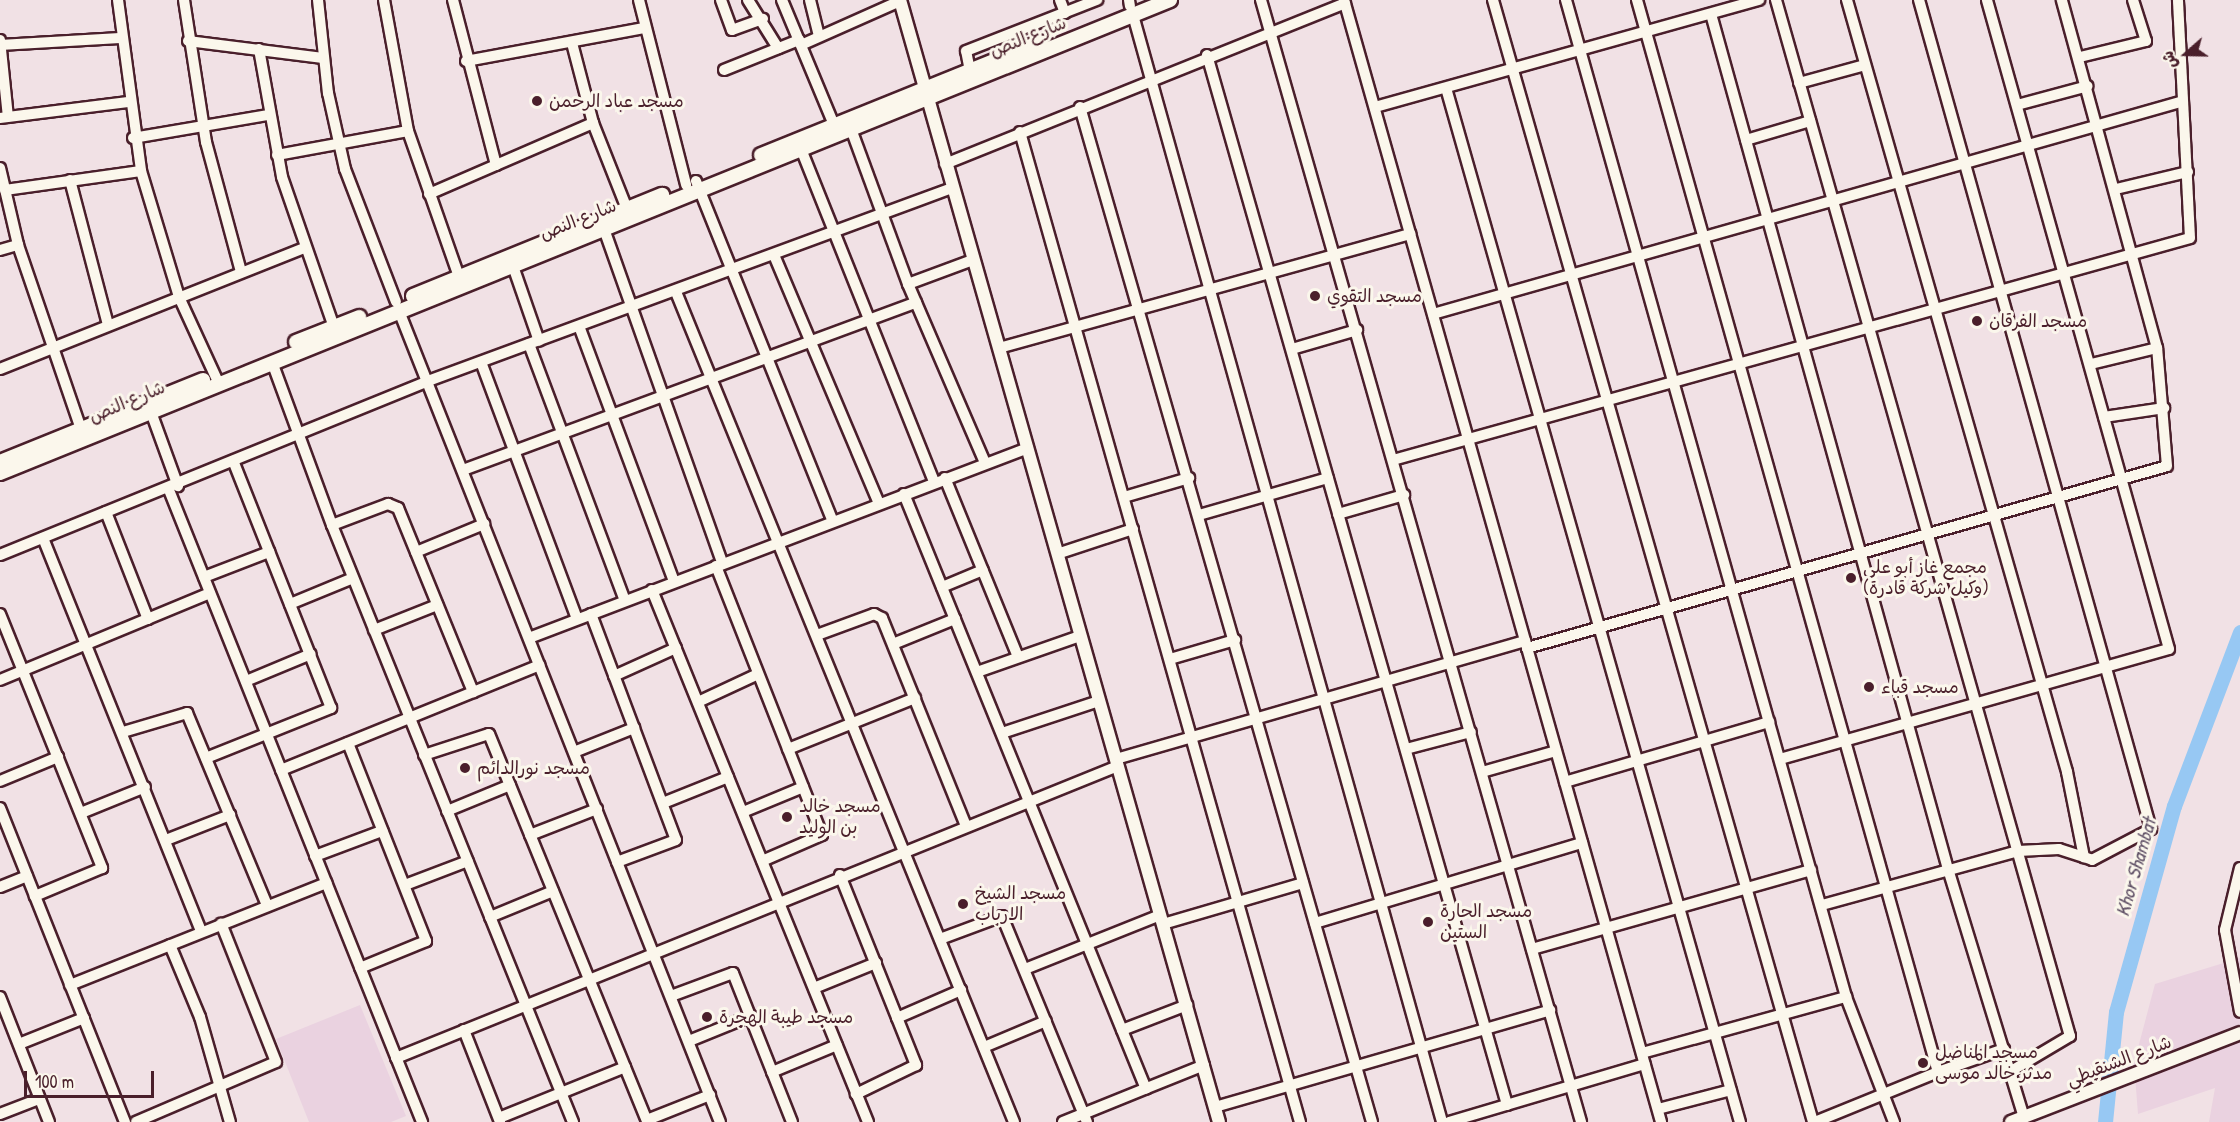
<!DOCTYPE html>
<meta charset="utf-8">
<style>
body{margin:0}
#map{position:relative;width:2240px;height:1122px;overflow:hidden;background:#f1e1e5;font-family:"Patrick Hand","Playpen Sans Arabic",sans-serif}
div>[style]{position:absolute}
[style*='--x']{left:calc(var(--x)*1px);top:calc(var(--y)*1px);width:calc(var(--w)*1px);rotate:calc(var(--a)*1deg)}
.built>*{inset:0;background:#ead2e0}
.river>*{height:15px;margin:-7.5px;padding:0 7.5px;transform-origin:7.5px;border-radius:7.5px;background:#97c8f3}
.roads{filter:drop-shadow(2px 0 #4a1f2b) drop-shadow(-2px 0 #4a1f2b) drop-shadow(0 2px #4a1f2b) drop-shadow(0 -2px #4a1f2b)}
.minor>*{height:10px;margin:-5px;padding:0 5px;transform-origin:5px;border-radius:5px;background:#fbf7ec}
.tertiary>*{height:12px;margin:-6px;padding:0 6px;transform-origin:6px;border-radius:6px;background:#fbf7ec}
.secondary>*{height:14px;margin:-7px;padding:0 7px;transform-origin:7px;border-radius:7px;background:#fbf7ec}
.dots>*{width:16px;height:16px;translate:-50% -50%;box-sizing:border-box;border:3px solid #fbf7ec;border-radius:50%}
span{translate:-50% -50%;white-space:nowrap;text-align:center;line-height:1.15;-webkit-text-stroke:6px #fbf7ec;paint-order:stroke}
.street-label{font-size:18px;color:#4a1f2b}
.poi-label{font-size:18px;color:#4a1f2b}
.left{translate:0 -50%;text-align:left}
.water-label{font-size:20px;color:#615267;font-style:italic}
.north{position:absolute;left:2156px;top:24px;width:60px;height:60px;-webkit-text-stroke:4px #fbf7ec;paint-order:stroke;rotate:250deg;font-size:16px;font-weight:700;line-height:24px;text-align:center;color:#4a1f2b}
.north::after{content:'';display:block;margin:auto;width:21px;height:27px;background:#4a1f2b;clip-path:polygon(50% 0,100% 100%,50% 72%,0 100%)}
.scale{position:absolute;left:24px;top:1071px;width:130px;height:27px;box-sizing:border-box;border:3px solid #4a1f2b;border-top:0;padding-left:8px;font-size:18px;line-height:21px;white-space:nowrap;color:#4a1f2b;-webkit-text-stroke:4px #fbf7ec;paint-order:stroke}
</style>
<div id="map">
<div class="built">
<i style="clip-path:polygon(2240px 958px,2240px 1122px,2209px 1122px,2215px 1088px,2138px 1114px,2134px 1063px,2155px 984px)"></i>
<i style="clip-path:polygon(360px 1005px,406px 1116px,391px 1122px,309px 1122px,276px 1039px)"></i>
</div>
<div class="river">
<i style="--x:2105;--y:1122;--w:111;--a:-84.3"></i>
<i style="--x:2116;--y:1012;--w:214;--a:-74.3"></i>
<i style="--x:2174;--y:806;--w:186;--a:-69.2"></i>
</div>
<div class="roads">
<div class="minor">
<i style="--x:118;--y:0;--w:173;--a:82.3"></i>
<i style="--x:141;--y:171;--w:132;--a:73.2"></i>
<i style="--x:179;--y:297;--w:96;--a:65.3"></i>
<i style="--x:184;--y:0;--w:144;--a:81.2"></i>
<i style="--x:206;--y:142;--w:135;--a:74.9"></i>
<i style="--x:318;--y:0;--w:94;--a:83.9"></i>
<i style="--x:328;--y:93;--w:78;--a:77.4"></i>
<i style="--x:345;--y:169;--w:142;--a:69"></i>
<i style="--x:384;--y:0;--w:133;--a:79.6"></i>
<i style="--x:408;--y:131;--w:155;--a:70.7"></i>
<i style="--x:639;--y:0;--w:191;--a:75.7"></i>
<i style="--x:721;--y:0;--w:32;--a:70"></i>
<i style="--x:732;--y:30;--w:33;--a:-20"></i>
<i style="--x:748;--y:0;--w:57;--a:58"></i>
<i style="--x:782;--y:0;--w:135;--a:67.4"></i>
<i style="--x:810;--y:0;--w:37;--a:76"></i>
<i style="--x:1060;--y:0;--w:14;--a:69"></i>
<i style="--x:1129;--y:0;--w:6;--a:81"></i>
<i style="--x:1261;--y:0;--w:1167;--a:74.08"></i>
<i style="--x:1344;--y:0;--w:1166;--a:74.22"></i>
<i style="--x:1493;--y:0;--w:1167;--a:74.08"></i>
<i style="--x:1566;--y:0;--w:1036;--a:74.31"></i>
<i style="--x:1846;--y:997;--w:134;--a:69"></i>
<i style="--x:1637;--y:0;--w:1113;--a:74.32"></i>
<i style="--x:1938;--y:1072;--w:70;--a:-19.2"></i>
<i style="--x:1776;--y:0;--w:1077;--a:74.16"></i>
<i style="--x:2070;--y:1036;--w:69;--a:149.3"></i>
<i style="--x:1847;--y:0;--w:803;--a:74.09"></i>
<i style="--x:2067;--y:772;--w:87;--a:78.7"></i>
<i style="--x:1711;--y:14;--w:887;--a:74.51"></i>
<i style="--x:1948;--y:869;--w:260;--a:73"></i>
<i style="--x:1133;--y:15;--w:1149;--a:74.4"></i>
<i style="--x:0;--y:40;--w:77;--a:84.1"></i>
<i style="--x:188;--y:41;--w:136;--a:7.2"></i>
<i style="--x:572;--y:43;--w:83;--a:75.3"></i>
<i style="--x:593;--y:123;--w:92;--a:68.4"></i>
<i style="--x:0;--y:45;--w:120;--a:-3.3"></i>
<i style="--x:801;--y:45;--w:108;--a:-24"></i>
<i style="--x:259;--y:49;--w:130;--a:79.8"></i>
<i style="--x:282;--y:177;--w:159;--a:70.9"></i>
<i style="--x:1207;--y:55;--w:1092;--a:74.05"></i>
<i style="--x:2080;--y:57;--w:68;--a:-13.6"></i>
<i style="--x:2146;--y:41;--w:43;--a:-107.6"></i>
<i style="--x:466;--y:61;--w:181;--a:-10.5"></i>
<i style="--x:724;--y:70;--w:81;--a:-21.8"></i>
<i style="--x:970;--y:71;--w:20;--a:-101"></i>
<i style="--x:966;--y:51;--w:141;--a:-21.3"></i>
<i style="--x:1799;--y:83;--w:68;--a:-15.3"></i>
<i style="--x:1446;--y:88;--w:1075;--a:74.13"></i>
<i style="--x:2017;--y:105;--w:73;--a:-15"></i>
<i style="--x:1080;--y:107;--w:1056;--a:73.95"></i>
<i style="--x:1375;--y:107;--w:399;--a:-15.6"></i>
<i style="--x:0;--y:118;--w:129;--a:-7.1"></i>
<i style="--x:851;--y:129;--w:165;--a:69.8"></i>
<i style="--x:908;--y:284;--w:195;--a:66.7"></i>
<i style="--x:1020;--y:132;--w:1029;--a:74.21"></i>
<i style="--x:133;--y:138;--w:136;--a:-9.7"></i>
<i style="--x:1746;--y:140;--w:67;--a:-16.5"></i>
<i style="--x:801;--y:149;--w:359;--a:68.2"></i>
<i style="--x:277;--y:155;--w:133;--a:-10.4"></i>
<i style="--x:945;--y:164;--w:431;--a:-21.9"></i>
<i style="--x:496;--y:165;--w:106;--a:-23.4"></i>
<i style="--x:0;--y:168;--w:79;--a:76.8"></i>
<i style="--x:18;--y:245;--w:194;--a:71.1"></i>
<i style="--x:70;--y:180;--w:150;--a:75.3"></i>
<i style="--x:696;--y:181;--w:367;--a:68.1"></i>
<i style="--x:2116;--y:189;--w:74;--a:-13.3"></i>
<i style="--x:5;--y:190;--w:137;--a:-8"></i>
<i style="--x:429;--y:194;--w:73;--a:-23.4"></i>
<i style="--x:496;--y:165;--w:171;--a:-104.6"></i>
<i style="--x:604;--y:229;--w:354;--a:70.5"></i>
<i style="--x:0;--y:250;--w:19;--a:-16"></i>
<i style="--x:774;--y:255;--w:269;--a:67.1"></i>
<i style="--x:513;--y:266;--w:79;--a:70.9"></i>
<i style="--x:908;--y:284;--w:69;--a:-20.3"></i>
<i style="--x:676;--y:292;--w:896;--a:67.84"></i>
<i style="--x:399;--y:311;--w:872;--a:68.41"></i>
<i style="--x:1433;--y:314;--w:777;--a:-15.84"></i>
<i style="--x:579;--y:326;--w:273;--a:69.6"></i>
<i style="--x:529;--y:344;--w:274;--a:69.5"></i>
<i style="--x:999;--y:348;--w:427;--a:-15.5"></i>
<i style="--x:1292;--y:349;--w:68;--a:-16.3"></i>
<i style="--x:272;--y:362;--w:174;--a:69.8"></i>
<i style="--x:332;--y:525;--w:644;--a:68.02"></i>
<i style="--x:481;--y:362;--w:274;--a:69.5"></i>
<i style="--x:2091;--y:364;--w:68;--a:-13.6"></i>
<i style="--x:0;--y:369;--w:327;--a:-21.7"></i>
<i style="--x:151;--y:412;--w:79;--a:70"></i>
<i style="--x:2104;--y:417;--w:61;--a:-8.5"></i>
<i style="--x:1393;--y:460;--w:827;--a:-15.56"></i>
<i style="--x:2190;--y:238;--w:238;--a:-92.9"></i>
<i style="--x:463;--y:470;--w:483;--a:-20.3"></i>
<i style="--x:945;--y:478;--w:193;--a:67.8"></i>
<i style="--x:169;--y:490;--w:681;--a:68.18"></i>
<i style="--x:904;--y:494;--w:642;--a:67.87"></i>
<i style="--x:1124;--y:497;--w:68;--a:-16.3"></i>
<i style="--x:106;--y:512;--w:115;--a:68.6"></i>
<i style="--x:1338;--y:514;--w:69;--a:-16.1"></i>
<i style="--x:1199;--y:515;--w:134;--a:-16"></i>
<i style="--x:332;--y:525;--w:60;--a:-20.6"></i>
<i style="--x:388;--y:504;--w:11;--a:22"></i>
<i style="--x:398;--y:508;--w:199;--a:67.8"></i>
<i style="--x:43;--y:538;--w:424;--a:68.1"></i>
<i style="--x:416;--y:552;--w:74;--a:-22.4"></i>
<i style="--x:1057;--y:554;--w:80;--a:-18.2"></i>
<i style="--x:0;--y:555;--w:462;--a:-22.1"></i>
<i style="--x:428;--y:381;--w:558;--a:-20.22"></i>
<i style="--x:716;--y:566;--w:289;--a:68.5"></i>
<i style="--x:822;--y:835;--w:65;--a:156.6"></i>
<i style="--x:204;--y:577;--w:70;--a:-21"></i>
<i style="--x:942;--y:587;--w:44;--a:-22.5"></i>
<i style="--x:652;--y:590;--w:574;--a:67.9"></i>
<i style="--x:290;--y:604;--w:68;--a:-22.4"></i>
<i style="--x:0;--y:614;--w:274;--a:68.1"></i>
<i style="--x:102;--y:868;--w:73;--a:157.3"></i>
<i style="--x:591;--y:614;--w:241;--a:69.4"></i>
<i style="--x:676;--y:840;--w:63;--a:159.6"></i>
<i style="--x:374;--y:630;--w:68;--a:-21.6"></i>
<i style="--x:817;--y:635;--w:61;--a:-20.2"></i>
<i style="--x:874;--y:614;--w:9;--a:27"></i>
<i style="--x:882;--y:618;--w:224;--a:68"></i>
<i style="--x:529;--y:638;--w:534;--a:-20.84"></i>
<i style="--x:893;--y:644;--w:67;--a:-22"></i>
<i style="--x:1527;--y:648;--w:665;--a:-15.87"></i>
<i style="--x:2167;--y:466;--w:118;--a:-94.8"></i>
<i style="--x:2157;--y:348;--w:361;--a:-105.3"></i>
<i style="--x:1170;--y:659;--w:68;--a:-16.3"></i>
<i style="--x:977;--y:672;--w:109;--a:-19.3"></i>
<i style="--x:614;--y:676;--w:68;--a:-24.3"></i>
<i style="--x:0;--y:680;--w:227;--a:-22.5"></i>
<i style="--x:246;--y:681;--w:70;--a:-22.6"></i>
<i style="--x:698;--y:702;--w:66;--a:-25"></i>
<i style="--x:123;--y:732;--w:67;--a:-16.5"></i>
<i style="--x:187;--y:713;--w:208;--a:67.4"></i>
<i style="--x:1002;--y:733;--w:102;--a:-18.3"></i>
<i style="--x:348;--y:743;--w:213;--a:68.5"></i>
<i style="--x:426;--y:941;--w:71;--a:157.8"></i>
<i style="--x:788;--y:749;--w:137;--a:-21.9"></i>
<i style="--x:1406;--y:749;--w:67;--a:-14.7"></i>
<i style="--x:574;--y:752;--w:65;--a:-21.8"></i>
<i style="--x:424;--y:755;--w:68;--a:-17.9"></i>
<i style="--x:489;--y:734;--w:419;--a:67.8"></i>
<i style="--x:206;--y:758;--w:135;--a:-21.8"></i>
<i style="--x:331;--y:708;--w:266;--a:-111.6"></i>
<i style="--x:1116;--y:759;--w:426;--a:-16.1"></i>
<i style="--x:1780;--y:759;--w:404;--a:-15.8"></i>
<i style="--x:2169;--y:649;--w:674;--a:-105.67"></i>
<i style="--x:281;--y:770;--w:279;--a:-22.1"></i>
<i style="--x:1482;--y:772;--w:77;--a:-15.8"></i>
<i style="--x:0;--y:781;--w:63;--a:-22.5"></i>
<i style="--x:1565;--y:782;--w:213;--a:-16.4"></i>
<i style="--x:663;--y:803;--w:70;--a:-21.8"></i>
<i style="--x:0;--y:808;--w:338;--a:68.3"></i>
<i style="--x:447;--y:811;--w:68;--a:-22.4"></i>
<i style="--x:743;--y:812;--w:65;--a:-22.6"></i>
<i style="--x:81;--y:813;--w:69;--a:-22.1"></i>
<i style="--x:530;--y:835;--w:72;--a:-21.2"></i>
<i style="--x:166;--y:840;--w:69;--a:-21.3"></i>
<i style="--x:315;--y:856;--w:72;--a:-20.5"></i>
<i style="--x:2240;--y:868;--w:64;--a:103.6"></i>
<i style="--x:2225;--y:930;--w:83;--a:79.6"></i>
<i style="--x:840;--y:875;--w:205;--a:68.2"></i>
<i style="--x:916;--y:1065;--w:67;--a:154.2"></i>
<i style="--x:405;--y:885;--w:67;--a:-20.9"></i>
<i style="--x:0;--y:887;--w:29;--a:-22"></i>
<i style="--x:1822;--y:905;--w:203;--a:-15.4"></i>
<i style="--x:2018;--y:851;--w:41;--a:-2.8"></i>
<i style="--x:2059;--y:849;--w:35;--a:18"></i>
<i style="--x:2092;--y:860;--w:67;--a:-27.7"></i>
<i style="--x:2151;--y:829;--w:861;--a:-105.63"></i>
<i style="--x:490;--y:917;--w:68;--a:-22.4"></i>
<i style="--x:1315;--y:923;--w:279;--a:-16.7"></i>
<i style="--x:1163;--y:924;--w:146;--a:-16.3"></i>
<i style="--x:940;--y:939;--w:66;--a:-20.4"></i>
<i style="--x:1002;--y:916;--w:223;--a:67.6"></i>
<i style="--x:170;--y:945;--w:78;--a:67.4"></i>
<i style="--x:200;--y:1017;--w:109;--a:74.1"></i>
<i style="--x:1532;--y:949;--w:290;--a:-15.8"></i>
<i style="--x:1025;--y:969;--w:145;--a:-21.8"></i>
<i style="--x:70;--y:985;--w:276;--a:-21.7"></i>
<i style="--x:814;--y:988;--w:67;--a:-22"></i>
<i style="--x:671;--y:996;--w:66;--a:-20.4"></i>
<i style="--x:733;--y:973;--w:160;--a:68.4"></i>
<i style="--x:0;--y:997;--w:134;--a:68.6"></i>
<i style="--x:897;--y:1018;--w:70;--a:-23.6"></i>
<i style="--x:464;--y:1030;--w:99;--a:68.6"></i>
<i style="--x:1122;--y:1030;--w:70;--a:-21"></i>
<i style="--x:689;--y:1041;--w:67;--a:-22"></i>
<i style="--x:19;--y:1044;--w:70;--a:-21.8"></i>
<i style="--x:984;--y:1047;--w:67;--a:-22.8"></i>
<i style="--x:1642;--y:1053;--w:212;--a:-15.4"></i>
<i style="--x:396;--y:1058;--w:779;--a:-22.02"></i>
<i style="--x:772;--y:1072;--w:70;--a:-22.6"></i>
<i style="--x:1215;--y:1107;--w:349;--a:-16.1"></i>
<i style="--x:1658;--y:1109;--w:75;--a:-14.6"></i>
<i style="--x:0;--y:1114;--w:42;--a:-21"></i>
<i style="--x:499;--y:1118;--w:136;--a:-22"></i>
<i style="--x:647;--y:1120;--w:68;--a:-21.6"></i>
<i style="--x:136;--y:1122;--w:152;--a:-23.2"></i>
<i style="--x:276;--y:1062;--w:149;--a:-111.6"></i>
<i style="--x:1063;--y:1122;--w:152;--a:-22"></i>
<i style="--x:1449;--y:1122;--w:204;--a:-16.5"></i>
<i style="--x:1815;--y:1122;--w:133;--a:-22.1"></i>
</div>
<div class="tertiary">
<i style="--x:900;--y:0;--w:1166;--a:74.13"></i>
<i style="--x:2011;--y:1122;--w:246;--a:-21.2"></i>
</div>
<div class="secondary">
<i style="--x:761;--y:155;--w:301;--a:-22"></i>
<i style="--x:413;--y:296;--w:269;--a:-22.1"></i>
<i style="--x:296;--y:342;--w:68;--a:-21.6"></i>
<i style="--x:0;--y:462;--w:219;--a:-22"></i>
<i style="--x:0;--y:473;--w:1262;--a:-22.01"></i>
</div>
</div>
<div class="dots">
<i style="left:537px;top:101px;background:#4a1f2b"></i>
<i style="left:1315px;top:296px;background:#4a1f2b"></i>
<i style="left:1977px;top:321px;background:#4a1f2b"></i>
<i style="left:1851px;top:578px;background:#4a1f2b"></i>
<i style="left:1869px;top:687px;background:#4a1f2b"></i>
<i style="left:465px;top:768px;background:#4a1f2b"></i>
<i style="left:787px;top:817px;background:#4a1f2b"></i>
<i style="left:963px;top:904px;background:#4a1f2b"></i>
<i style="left:1428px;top:922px;background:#4a1f2b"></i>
<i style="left:707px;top:1017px;background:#4a1f2b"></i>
<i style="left:1923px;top:1063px;background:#4a1f2b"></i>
</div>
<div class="street-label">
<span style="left:1028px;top:37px;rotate:-22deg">شارع النص</span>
<span style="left:578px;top:220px;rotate:-22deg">شارع النص</span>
<span style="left:127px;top:402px;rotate:-23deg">شارع النص</span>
<span style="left:2119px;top:1061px;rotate:-21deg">شارع الشنقيطي</span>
</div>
<div class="poi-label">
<span class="left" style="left:549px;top:101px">مسجد عباد الرحمن</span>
<span class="left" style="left:1327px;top:296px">مسجد التقوي</span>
<span class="left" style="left:1989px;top:321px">مسجد الفرقان</span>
<span class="left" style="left:1863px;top:578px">مجمع غاز أبو علي<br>(وكيل شركة قادرة)</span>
<span class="left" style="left:1881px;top:687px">مسجد قباء</span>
<span class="left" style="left:477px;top:768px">مسجد نورالدائم</span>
<span class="left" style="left:799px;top:817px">مسجد خالد<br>بن الوليد</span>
<span class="left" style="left:975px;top:904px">مسجد الشيخ<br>الارباب</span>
<span class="left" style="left:1440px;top:922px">مسجد الحارة<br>الستين</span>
<span class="left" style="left:719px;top:1017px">مسجد طيبة الهجرة</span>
<span class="left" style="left:1935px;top:1063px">مسجد المناضل<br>مدثر خالد موسى</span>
</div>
<div class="water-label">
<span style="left:2135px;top:867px;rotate:-74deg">Khor Shambat</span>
</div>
<div class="north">ش</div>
<div class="scale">100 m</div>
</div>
